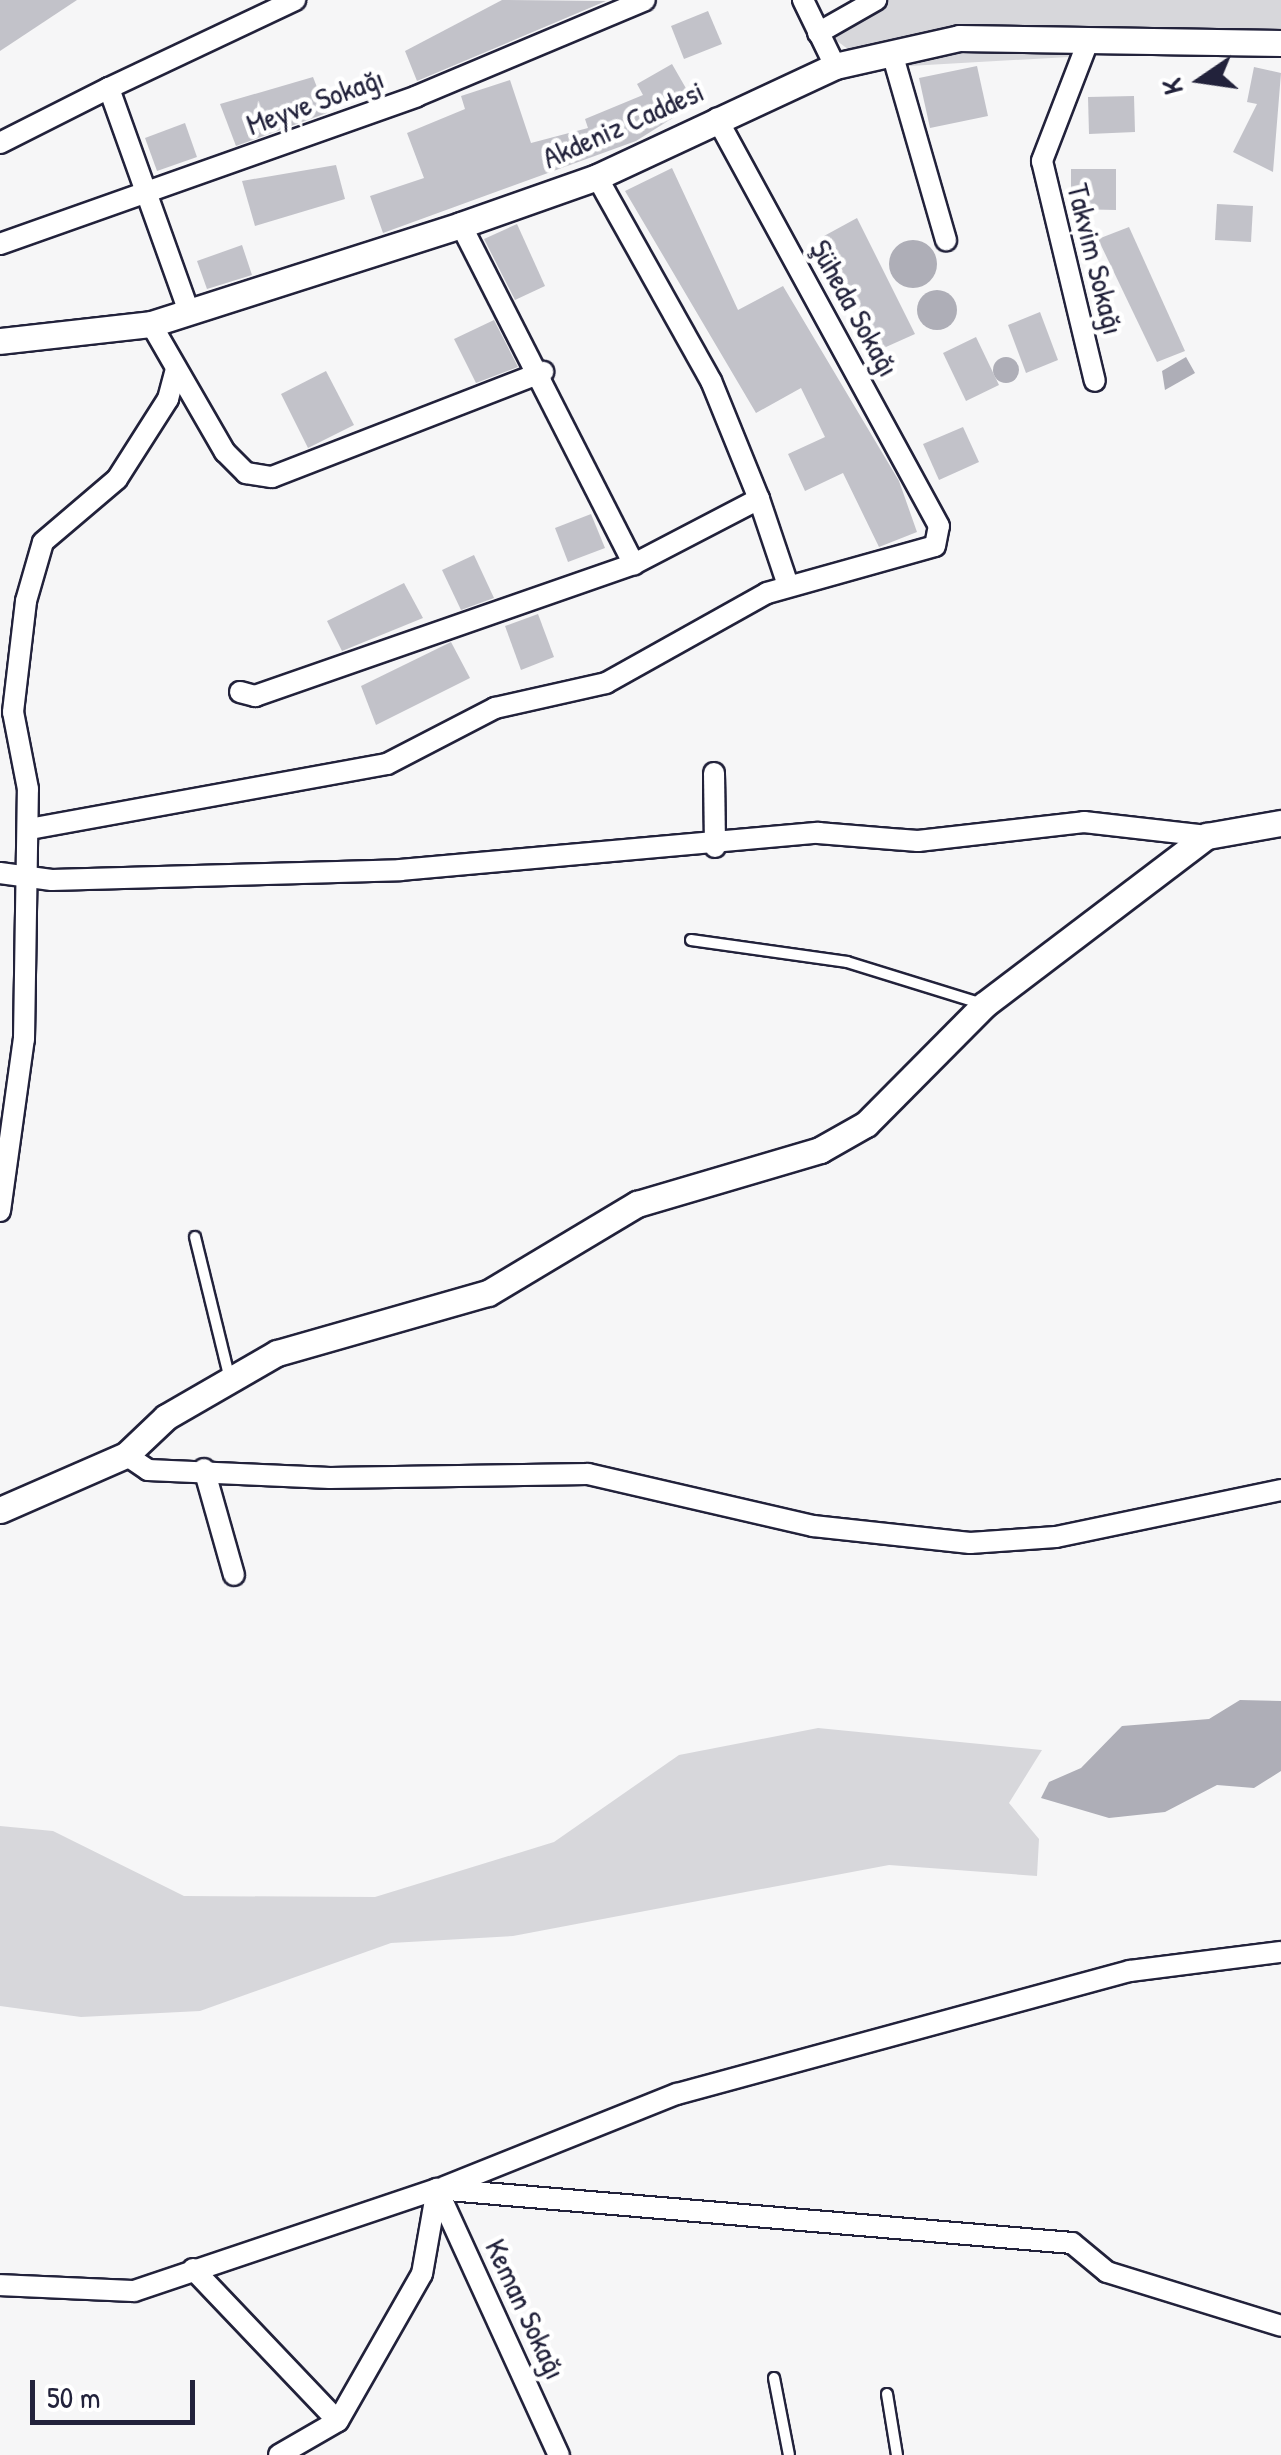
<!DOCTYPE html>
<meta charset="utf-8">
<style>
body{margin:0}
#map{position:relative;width:1281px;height:2455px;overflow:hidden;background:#f6f6f7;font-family:"Patrick Hand",sans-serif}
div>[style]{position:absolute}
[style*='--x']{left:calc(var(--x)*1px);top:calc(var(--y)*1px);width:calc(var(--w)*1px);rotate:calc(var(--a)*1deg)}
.green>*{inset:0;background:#d7d7db}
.water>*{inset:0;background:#aeaeb7}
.round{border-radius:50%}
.building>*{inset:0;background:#c2c2c9}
.roads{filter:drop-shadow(2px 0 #22223b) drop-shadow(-2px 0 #22223b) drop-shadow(0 2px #22223b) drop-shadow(0 -2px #22223b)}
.service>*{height:10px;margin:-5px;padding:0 5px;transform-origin:5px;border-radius:5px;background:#fff}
.minor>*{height:20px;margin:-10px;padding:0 10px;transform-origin:10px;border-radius:10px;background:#fff}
.tertiary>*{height:25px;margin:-12.5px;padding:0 12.5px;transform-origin:12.5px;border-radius:12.5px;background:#fff}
span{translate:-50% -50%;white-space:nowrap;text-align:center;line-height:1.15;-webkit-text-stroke:9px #fff;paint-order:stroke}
.street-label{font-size:30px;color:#22223b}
.north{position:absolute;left:1151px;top:30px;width:100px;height:100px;-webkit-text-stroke:8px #fff;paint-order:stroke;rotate:257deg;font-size:28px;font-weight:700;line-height:40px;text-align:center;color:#22223b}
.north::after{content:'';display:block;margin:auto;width:35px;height:45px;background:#22223b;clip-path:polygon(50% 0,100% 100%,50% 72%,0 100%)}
.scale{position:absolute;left:30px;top:2380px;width:165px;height:45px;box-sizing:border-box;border:5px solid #22223b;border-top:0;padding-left:12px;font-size:30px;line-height:35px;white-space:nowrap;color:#22223b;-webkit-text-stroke:8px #fff;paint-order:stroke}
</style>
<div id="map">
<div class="green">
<i style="clip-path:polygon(882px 0,1281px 0,1281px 45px,874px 68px,826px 33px)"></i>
<i style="clip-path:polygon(818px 1728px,1042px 1750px,1009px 1803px,1039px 1839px,1037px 1876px,889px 1865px,513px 1936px,391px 1943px,200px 2011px,81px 2017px,0 2006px,0 1826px,53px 1831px,184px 1896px,375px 1897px,554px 1842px,679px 1755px)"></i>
</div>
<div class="water">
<i class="round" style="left:889px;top:240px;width:48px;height:48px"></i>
<i class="round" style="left:917px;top:290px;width:40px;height:40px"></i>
<i style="clip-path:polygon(1186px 357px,1195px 373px,1165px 390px,1162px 371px)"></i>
<i class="round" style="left:993px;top:357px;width:26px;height:26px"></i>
<i style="clip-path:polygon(1240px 1700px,1281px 1701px,1281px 1771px,1254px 1788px,1217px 1785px,1165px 1812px,1109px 1818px,1041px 1798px,1049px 1782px,1081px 1768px,1122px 1726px,1209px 1719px)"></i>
</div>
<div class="building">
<i style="clip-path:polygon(0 0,77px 0,0 51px)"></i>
<i style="clip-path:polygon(502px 0,606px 1px,417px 81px,405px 51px)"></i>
<i style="clip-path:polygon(708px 11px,722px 44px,684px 59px,671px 26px)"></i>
<i style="clip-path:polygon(672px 64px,695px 104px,636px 141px,383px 233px,370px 196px,424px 178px,407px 133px,465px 109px,461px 96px,510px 80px,531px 143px,588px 128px,585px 119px,643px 95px,637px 84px)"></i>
<i style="clip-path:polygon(977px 66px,988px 116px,930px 128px,919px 78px)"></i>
<i style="clip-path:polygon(1254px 67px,1281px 73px,1273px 172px,1233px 152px,1257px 104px,1247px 102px)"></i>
<i style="clip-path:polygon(313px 77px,327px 113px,236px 146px,220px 104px)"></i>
<i style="clip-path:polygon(1134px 96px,1135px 132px,1089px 134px,1088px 97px)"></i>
<i style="clip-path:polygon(185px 123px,197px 157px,157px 171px,145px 138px)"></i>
<i style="clip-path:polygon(336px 165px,345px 199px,255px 226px,242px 181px)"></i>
<i style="clip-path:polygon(672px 168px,738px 310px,783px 286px,899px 481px,917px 532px,879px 547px,843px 473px,805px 491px,788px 454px,825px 437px,801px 388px,756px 413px,625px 191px)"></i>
<i style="clip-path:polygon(1071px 169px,1116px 169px,1116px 210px,1071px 209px)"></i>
<i style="clip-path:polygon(1217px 204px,1253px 206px,1251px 242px,1215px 240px)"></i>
<i style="clip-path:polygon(857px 218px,915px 334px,877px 351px,824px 236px)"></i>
<i style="clip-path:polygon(517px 224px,545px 286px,515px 300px,484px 239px)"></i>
<i style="clip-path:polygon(1129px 227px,1185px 351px,1157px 362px,1098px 239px)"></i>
<i style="clip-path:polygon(242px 245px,252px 275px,207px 289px,197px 261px)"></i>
<i style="clip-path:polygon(1040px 312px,1058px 360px,1026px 373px,1008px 325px)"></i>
<i style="clip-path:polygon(494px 320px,518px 367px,476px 383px,454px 339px)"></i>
<i style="clip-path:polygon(976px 337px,999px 385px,966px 401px,943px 353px)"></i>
<i style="clip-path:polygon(326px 371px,354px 425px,308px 448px,281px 394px)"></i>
<i style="clip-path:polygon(963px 427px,979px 462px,939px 480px,923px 444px)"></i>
<i style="clip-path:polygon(591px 514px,605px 548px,568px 562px,555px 528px)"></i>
<i style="clip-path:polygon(474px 555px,494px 598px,461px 610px,442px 570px)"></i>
<i style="clip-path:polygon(404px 583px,423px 618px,342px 651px,327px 621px)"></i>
<i style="clip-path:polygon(538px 614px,554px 657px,521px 670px,505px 626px)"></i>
<i style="clip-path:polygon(451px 642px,470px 678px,376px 725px,361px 686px)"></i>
</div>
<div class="roads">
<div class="service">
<i style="--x:691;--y:940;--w:158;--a:8"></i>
<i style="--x:847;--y:962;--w:142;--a:17.2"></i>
<i style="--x:195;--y:1237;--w:146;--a:76.2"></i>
<i style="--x:774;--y:2378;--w:78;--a:79"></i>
<i style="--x:887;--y:2394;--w:62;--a:80.7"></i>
</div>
<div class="minor">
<i style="--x:803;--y:0;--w:73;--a:64.1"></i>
<i style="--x:818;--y:33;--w:67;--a:-29.6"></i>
<i style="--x:1089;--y:39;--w:131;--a:111.1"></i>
<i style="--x:1042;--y:161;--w:226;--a:76.5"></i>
<i style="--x:892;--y:53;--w:195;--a:73.9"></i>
<i style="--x:0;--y:143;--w:122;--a:-26.8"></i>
<i style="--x:461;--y:225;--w:381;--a:63"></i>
<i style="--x:0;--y:244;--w:442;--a:-19.5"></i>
<i style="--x:417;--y:96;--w:247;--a:-22.8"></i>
<i style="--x:189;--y:312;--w:238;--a:-109.7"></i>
<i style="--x:109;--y:88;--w:206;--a:-25.3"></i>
<i style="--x:151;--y:324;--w:148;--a:60"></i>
<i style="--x:225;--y:452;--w:30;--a:45"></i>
<i style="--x:246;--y:473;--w:26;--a:9"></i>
<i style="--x:272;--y:477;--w:291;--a:-21.2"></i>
<i style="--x:759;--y:499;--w:91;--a:71.4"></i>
<i style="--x:240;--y:692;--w:16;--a:15"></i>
<i style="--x:255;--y:696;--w:401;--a:-19.2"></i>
<i style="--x:634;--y:564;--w:141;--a:-27.5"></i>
<i style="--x:759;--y:499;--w:127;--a:-112.1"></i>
<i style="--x:711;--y:381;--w:234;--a:-119.2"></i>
<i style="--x:714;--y:773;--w:74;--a:89.2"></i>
<i style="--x:29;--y:829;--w:364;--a:-10.3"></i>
<i style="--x:387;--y:764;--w:122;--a:-27.4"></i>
<i style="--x:495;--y:708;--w:114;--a:-12.7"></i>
<i style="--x:606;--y:683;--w:184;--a:-29.2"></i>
<i style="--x:767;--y:593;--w:174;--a:-15.6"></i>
<i style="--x:935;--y:546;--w:20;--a:-79"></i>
<i style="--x:939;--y:526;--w:464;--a:-118.6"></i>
<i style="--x:0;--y:873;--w:52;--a:7.7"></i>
<i style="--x:52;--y:880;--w:348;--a:-1.6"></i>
<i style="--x:400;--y:870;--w:420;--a:-5.1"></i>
<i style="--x:818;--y:833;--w:100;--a:4.6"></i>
<i style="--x:918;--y:841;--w:167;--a:-6.5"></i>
<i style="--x:1084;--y:822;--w:124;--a:6.5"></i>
<i style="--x:0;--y:1211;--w:174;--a:-82.1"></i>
<i style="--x:24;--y:1039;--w:250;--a:-89.1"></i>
<i style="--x:28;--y:789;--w:78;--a:-101"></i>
<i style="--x:13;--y:712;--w:112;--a:-83.3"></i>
<i style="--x:26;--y:601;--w:61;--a:-73.9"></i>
<i style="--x:43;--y:542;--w:97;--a:-40.4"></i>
<i style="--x:117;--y:479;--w:95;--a:-57.5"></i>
<i style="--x:168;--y:399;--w:28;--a:-75"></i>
<i style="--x:126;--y:1455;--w:27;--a:34"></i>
<i style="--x:148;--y:1470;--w:182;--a:2.5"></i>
<i style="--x:330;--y:1478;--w:258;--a:-0.9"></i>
<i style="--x:588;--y:1474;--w:231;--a:13"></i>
<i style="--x:813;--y:1526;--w:158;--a:6.2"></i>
<i style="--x:970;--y:1543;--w:86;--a:-4"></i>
<i style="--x:1056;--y:1537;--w:230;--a:-11.8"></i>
<i style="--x:204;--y:1469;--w:110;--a:74.2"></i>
<i style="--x:444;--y:2187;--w:251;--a:-21.8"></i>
<i style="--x:677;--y:2094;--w:469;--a:-15.2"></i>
<i style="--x:1130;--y:1971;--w:152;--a:-7.2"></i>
<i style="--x:437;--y:2189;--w:293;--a:65.4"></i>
<i style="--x:193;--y:2269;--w:210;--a:46.4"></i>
<i style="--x:0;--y:2285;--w:134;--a:2.6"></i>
<i style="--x:134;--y:2291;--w:320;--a:-18.6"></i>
<i style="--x:437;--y:2189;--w:637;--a:4.86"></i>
<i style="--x:1072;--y:2243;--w:45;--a:39.6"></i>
<i style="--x:1107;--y:2272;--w:182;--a:17.2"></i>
<i style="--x:279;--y:2455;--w:68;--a:-30"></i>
<i style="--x:338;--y:2421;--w:169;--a:-60.3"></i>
<i style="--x:422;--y:2274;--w:86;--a:-80"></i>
</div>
<div class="tertiary">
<i style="--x:0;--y:341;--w:152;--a:-6.4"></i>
<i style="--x:151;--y:324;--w:325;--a:-17.7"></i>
<i style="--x:461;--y:225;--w:144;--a:-19.4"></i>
<i style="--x:597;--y:177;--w:263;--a:-25"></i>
<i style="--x:835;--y:66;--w:127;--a:-12.7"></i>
<i style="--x:959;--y:38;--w:322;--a:0.9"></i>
<i style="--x:0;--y:1510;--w:137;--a:-23.6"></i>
<i style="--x:126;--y:1455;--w:55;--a:-43.5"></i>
<i style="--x:166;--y:1417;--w:128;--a:-30"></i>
<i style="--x:277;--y:1353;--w:219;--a:-15.9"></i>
<i style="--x:488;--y:1293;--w:174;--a:-30.9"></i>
<i style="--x:637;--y:1204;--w:191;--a:-16.4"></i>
<i style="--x:820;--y:1150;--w:53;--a:-29.5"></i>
<i style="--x:866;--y:1124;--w:168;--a:-45.2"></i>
<i style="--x:984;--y:1005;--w:280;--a:-37.2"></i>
<i style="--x:1207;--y:836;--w:75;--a:-10"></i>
</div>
</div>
<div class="street-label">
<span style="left:315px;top:101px;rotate:-20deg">Meyve Sokağı</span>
<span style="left:623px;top:124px;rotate:-24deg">Akdeniz Caddesi</span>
<span style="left:1096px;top:259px;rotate:76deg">Takvim Sokağı</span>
<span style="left:855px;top:308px;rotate:61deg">Şüheda Sokağı</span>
<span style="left:526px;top:2309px;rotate:65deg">Keman Sokağı</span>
</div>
<div class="north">K</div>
<div class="scale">50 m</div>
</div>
